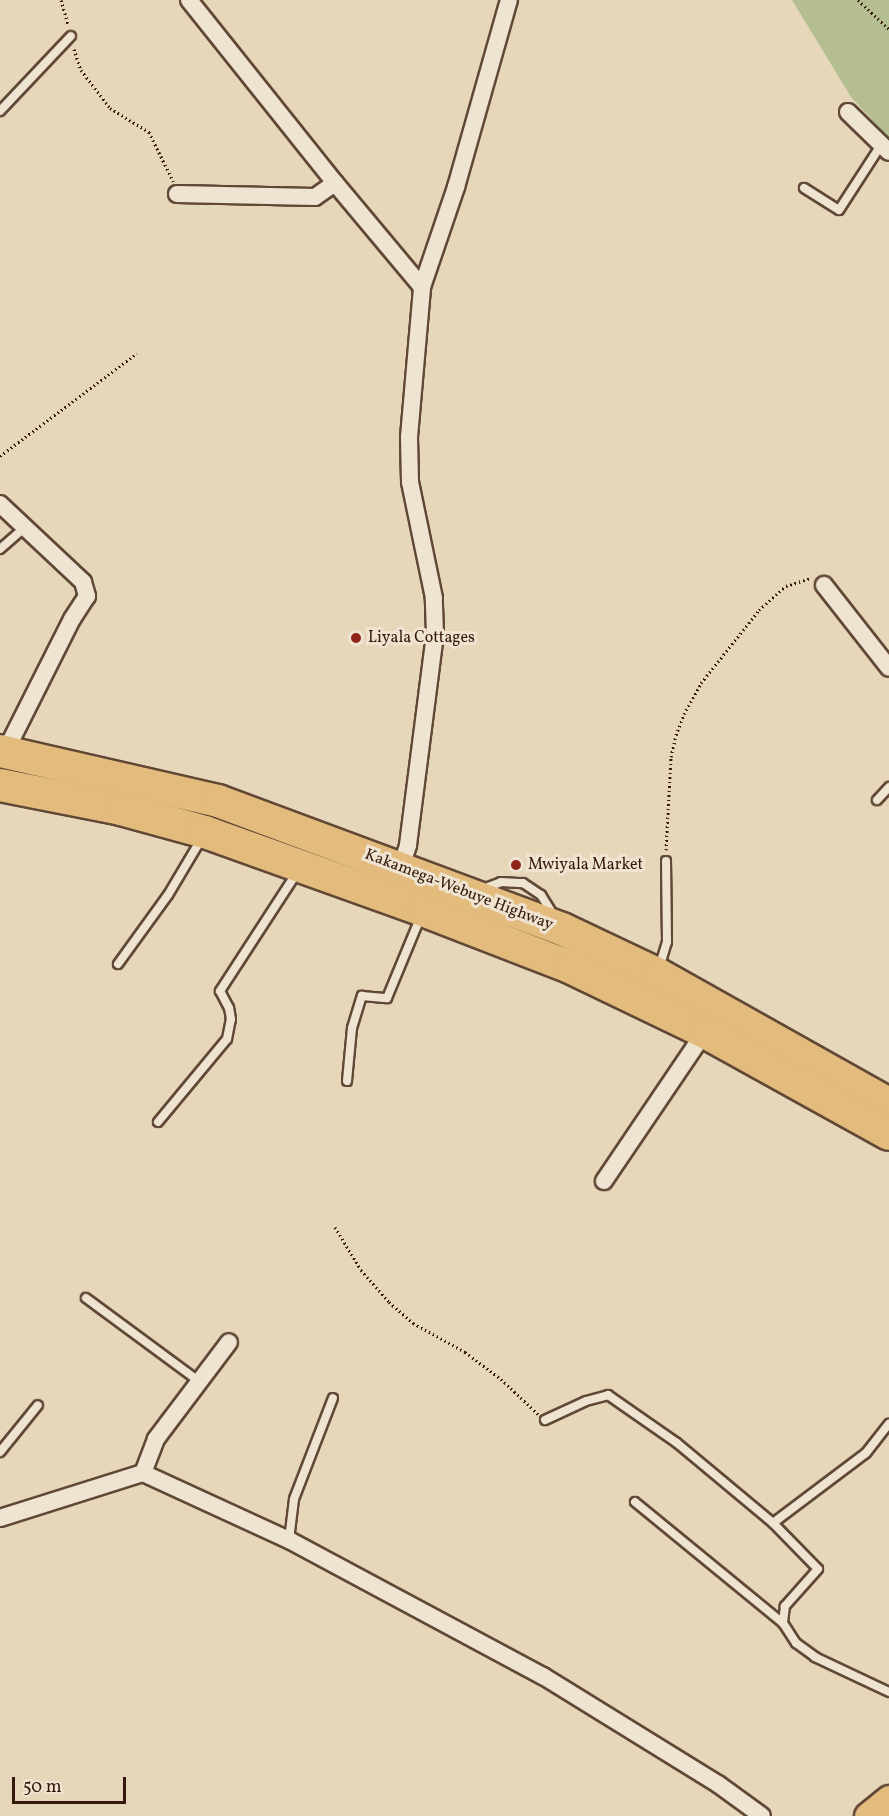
<!DOCTYPE html>
<style>
body{margin:0}
#map{position:relative;width:889px;height:1816px;overflow:hidden;background:#e6d6ba;font-family:Vollkorn,serif}
div>[style]{position:absolute}
[style*='--x']{left:calc(var(--x)*1px);top:calc(var(--y)*1px);width:calc(var(--w)*1px);rotate:calc(var(--a)*1deg)}
.green>*{inset:0;background:#b5be90}
.path>*{height:3px;margin-top:-1.5px;transform-origin:0;background:repeating-linear-gradient(90deg,#35190a 0 1.5px,transparent 0 4.5px)}
.roads{filter:drop-shadow(2px 0 #614836) drop-shadow(-2px 0 #614836) drop-shadow(0 2px #614836) drop-shadow(0 -2px #614836)}
.lane>*{height:8px;margin:-4px;padding:0 4px;transform-origin:4px;border-radius:4px;background:#efe4d2}
.street>*{height:16px;margin:-8px;padding:0 8px;transform-origin:8px;border-radius:8px;background:#efe4d2}
.primary>*{height:27px;margin:-13.5px;padding:0 13.5px;transform-origin:13.5px;border-radius:13.5px;background:#e3bb7d}
.highway>*{height:32px;margin:-16px;padding:0 16px;transform-origin:16px;border-radius:16px;background:#e3bb7d}
.dots>*{width:16px;height:16px;translate:-50% -50%;box-sizing:border-box;border:3px solid #efe4d2;border-radius:50%}
span{translate:-50% -50%;white-space:nowrap;text-align:center;line-height:1.15;-webkit-text-stroke:6px #efe4d2;paint-order:stroke}
.poi-label{font-size:16px;color:#35190a}
.left{translate:0 -50%;text-align:left}
.street-label{font-size:16px;color:#35190a}
.scale{position:absolute;left:12px;top:1777px;width:114px;height:27px;box-sizing:border-box;border:3px solid #35190a;border-top:0;padding-left:8px;font-size:18px;line-height:21px;white-space:nowrap;color:#35190a;-webkit-text-stroke:4px #efe4d2;paint-order:stroke}
</style>
<div id="map">
<div class="green">
<i style="clip-path:polygon(792px 0,889px 0,889px 138px,851px 97px)"></i>
</div>
<div class="path">
<i style="--x:61;--y:0;--w:26;--a:74"></i>
<i style="--x:858;--y:0;--w:42;--a:43.1"></i>
<i style="--x:74;--y:49;--w:22;--a:72"></i>
<i style="--x:81;--y:70;--w:48;--a:52.7"></i>
<i style="--x:110;--y:108;--w:46;--a:31.6"></i>
<i style="--x:149;--y:132;--w:55;--a:63.9"></i>
<i style="--x:0;--y:456;--w:171;--a:-36.9"></i>
<i style="--x:666;--y:850;--w:93;--a:-86.9"></i>
<i style="--x:671;--y:757;--w:23;--a:-77"></i>
<i style="--x:676;--y:735;--w:22;--a:-69"></i>
<i style="--x:684;--y:714;--w:35;--a:-61"></i>
<i style="--x:701;--y:683;--w:93;--a:-51.5"></i>
<i style="--x:759;--y:610;--w:36;--a:-42"></i>
<i style="--x:786;--y:586;--w:26;--a:-18"></i>
<i style="--x:335;--y:1227;--w:50;--a:58.8"></i>
<i style="--x:361;--y:1270;--w:43;--a:48.8"></i>
<i style="--x:389;--y:1302;--w:32;--a:41"></i>
<i style="--x:413;--y:1323;--w:60;--a:29.1"></i>
<i style="--x:465;--y:1352;--w:45;--a:36.9"></i>
<i style="--x:501;--y:1379;--w:51;--a:43.4"></i>
</div>
<div class="roads">
<div class="lane">
<i style="--x:0;--y:111;--w:103;--a:-46.6"></i>
<i style="--x:804;--y:188;--w:41;--a:32.2"></i>
<i style="--x:839;--y:210;--w:77;--a:-57.1"></i>
<i style="--x:0;--y:549;--w:32;--a:-41"></i>
<i style="--x:877;--y:800;--w:18;--a:-47"></i>
<i style="--x:483;--y:889;--w:19;--a:-21"></i>
<i style="--x:501;--y:882;--w:22;--a:3"></i>
<i style="--x:523;--y:883;--w:22;--a:34"></i>
<i style="--x:541;--y:895;--w:26;--a:58"></i>
<i style="--x:118;--y:964;--w:85;--a:-54.1"></i>
<i style="--x:168;--y:895;--w:66;--a:-59.2"></i>
<i style="--x:659;--y:968;--w:27;--a:-73"></i>
<i style="--x:667;--y:942;--w:81;--a:-90.7"></i>
<i style="--x:347;--y:1081;--w:53;--a:-84.6"></i>
<i style="--x:352;--y:1028;--w:34;--a:-73"></i>
<i style="--x:362;--y:996;--w:25;--a:5"></i>
<i style="--x:387;--y:998;--w:89;--a:-67.5"></i>
<i style="--x:158;--y:1122;--w:108;--a:-50.3"></i>
<i style="--x:227;--y:1039;--w:20;--a:-79"></i>
<i style="--x:231;--y:1019;--w:11;--a:-100"></i>
<i style="--x:229;--y:1008;--w:19;--a:-118"></i>
<i style="--x:220;--y:991;--w:143;--a:-57"></i>
<i style="--x:86;--y:1298;--w:142;--a:36.4"></i>
<i style="--x:545;--y:1420;--w:45;--a:-24.9"></i>
<i style="--x:586;--y:1401;--w:23;--a:-15"></i>
<i style="--x:608;--y:1395;--w:84;--a:34.8"></i>
<i style="--x:677;--y:1443;--w:125;--a:39.8"></i>
<i style="--x:773;--y:1523;--w:64;--a:45.6"></i>
<i style="--x:818;--y:1569;--w:50;--a:131.7"></i>
<i style="--x:785;--y:1606;--w:17;--a:97"></i>
<i style="--x:783;--y:1623;--w:24;--a:57"></i>
<i style="--x:796;--y:1643;--w:24;--a:36"></i>
<i style="--x:815;--y:1657;--w:82;--a:25.3"></i>
<i style="--x:0;--y:1452;--w:60;--a:-51"></i>
<i style="--x:635;--y:1502;--w:191;--a:39.3"></i>
<i style="--x:773;--y:1523;--w:116;--a:-37"></i>
<i style="--x:866;--y:1453;--w:37;--a:-52"></i>
<i style="--x:289;--y:1540;--w:41;--a:-83"></i>
<i style="--x:294;--y:1499;--w:108;--a:-68.9"></i>
</div>
<div class="street">
<i style="--x:189;--y:0;--w:234;--a:51.4"></i>
<i style="--x:335;--y:183;--w:136;--a:50.1"></i>
<i style="--x:848;--y:112;--w:57;--a:44.3"></i>
<i style="--x:177;--y:194;--w:138;--a:1.2"></i>
<i style="--x:315;--y:197;--w:24;--a:-35"></i>
<i style="--x:0;--y:504;--w:114;--a:43.2"></i>
<i style="--x:83;--y:582;--w:15;--a:74"></i>
<i style="--x:87;--y:596;--w:27;--a:123"></i>
<i style="--x:72;--y:619;--w:149;--a:116.7"></i>
<i style="--x:824;--y:585;--w:105;--a:51.9"></i>
<i style="--x:401;--y:867;--w:23;--a:-72"></i>
<i style="--x:408;--y:845;--w:213;--a:-82.7"></i>
<i style="--x:435;--y:634;--w:36;--a:-92"></i>
<i style="--x:434;--y:598;--w:118;--a:-101.7"></i>
<i style="--x:410;--y:482;--w:45;--a:-91.3"></i>
<i style="--x:409;--y:437;--w:151;--a:-85"></i>
<i style="--x:422;--y:287;--w:106;--a:-71.2"></i>
<i style="--x:456;--y:187;--w:194;--a:-74.2"></i>
<i style="--x:604;--y:1181;--w:180;--a:-55.9"></i>
<i style="--x:143;--y:1473;--w:161;--a:24.7"></i>
<i style="--x:289;--y:1540;--w:288;--a:28.2"></i>
<i style="--x:543;--y:1676;--w:206;--a:31.7"></i>
<i style="--x:718;--y:1784;--w:54;--a:36"></i>
<i style="--x:0;--y:1518;--w:150;--a:-17.5"></i>
<i style="--x:143;--y:1473;--w:36;--a:-69"></i>
<i style="--x:156;--y:1439;--w:121;--a:-53"></i>
</div>
<div class="primary">
<i style="--x:868;--y:1816;--w:27;--a:-39"></i>
</div>
<div class="highway">
<i style="--x:0;--y:751;--w:224;--a:12.9"></i>
<i style="--x:218;--y:801;--w:367;--a:20.4"></i>
<i style="--x:562;--y:929;--w:105;--a:25.3"></i>
<i style="--x:657;--y:974;--w:266;--a:29.3"></i>
<i style="--x:0;--y:785;--w:123;--a:11.2"></i>
<i style="--x:121;--y:809;--w:87;--a:15.3"></i>
<i style="--x:205;--y:832;--w:232;--a:19.7"></i>
<i style="--x:423;--y:910;--w:158;--a:21.2"></i>
<i style="--x:570;--y:967;--w:150;--a:25.7"></i>
<i style="--x:705;--y:1032;--w:210;--a:29"></i>
</div>
</div>
<div class="dots">
<i style="left:356px;top:638px;background:#8f2418"></i>
<i style="left:516px;top:865px;background:#8f2418"></i>
</div>
<div class="poi-label">
<span class="left" style="left:368px;top:638px">Liyala Cottages</span>
<span class="left" style="left:528px;top:865px">Mwiyala Market</span>
</div>
<div class="street-label">
<span style="left:459px;top:890px;rotate:21deg">Kakamega-Webuye Highway</span>
</div>
<div class="scale">50 m</div>
</div>
